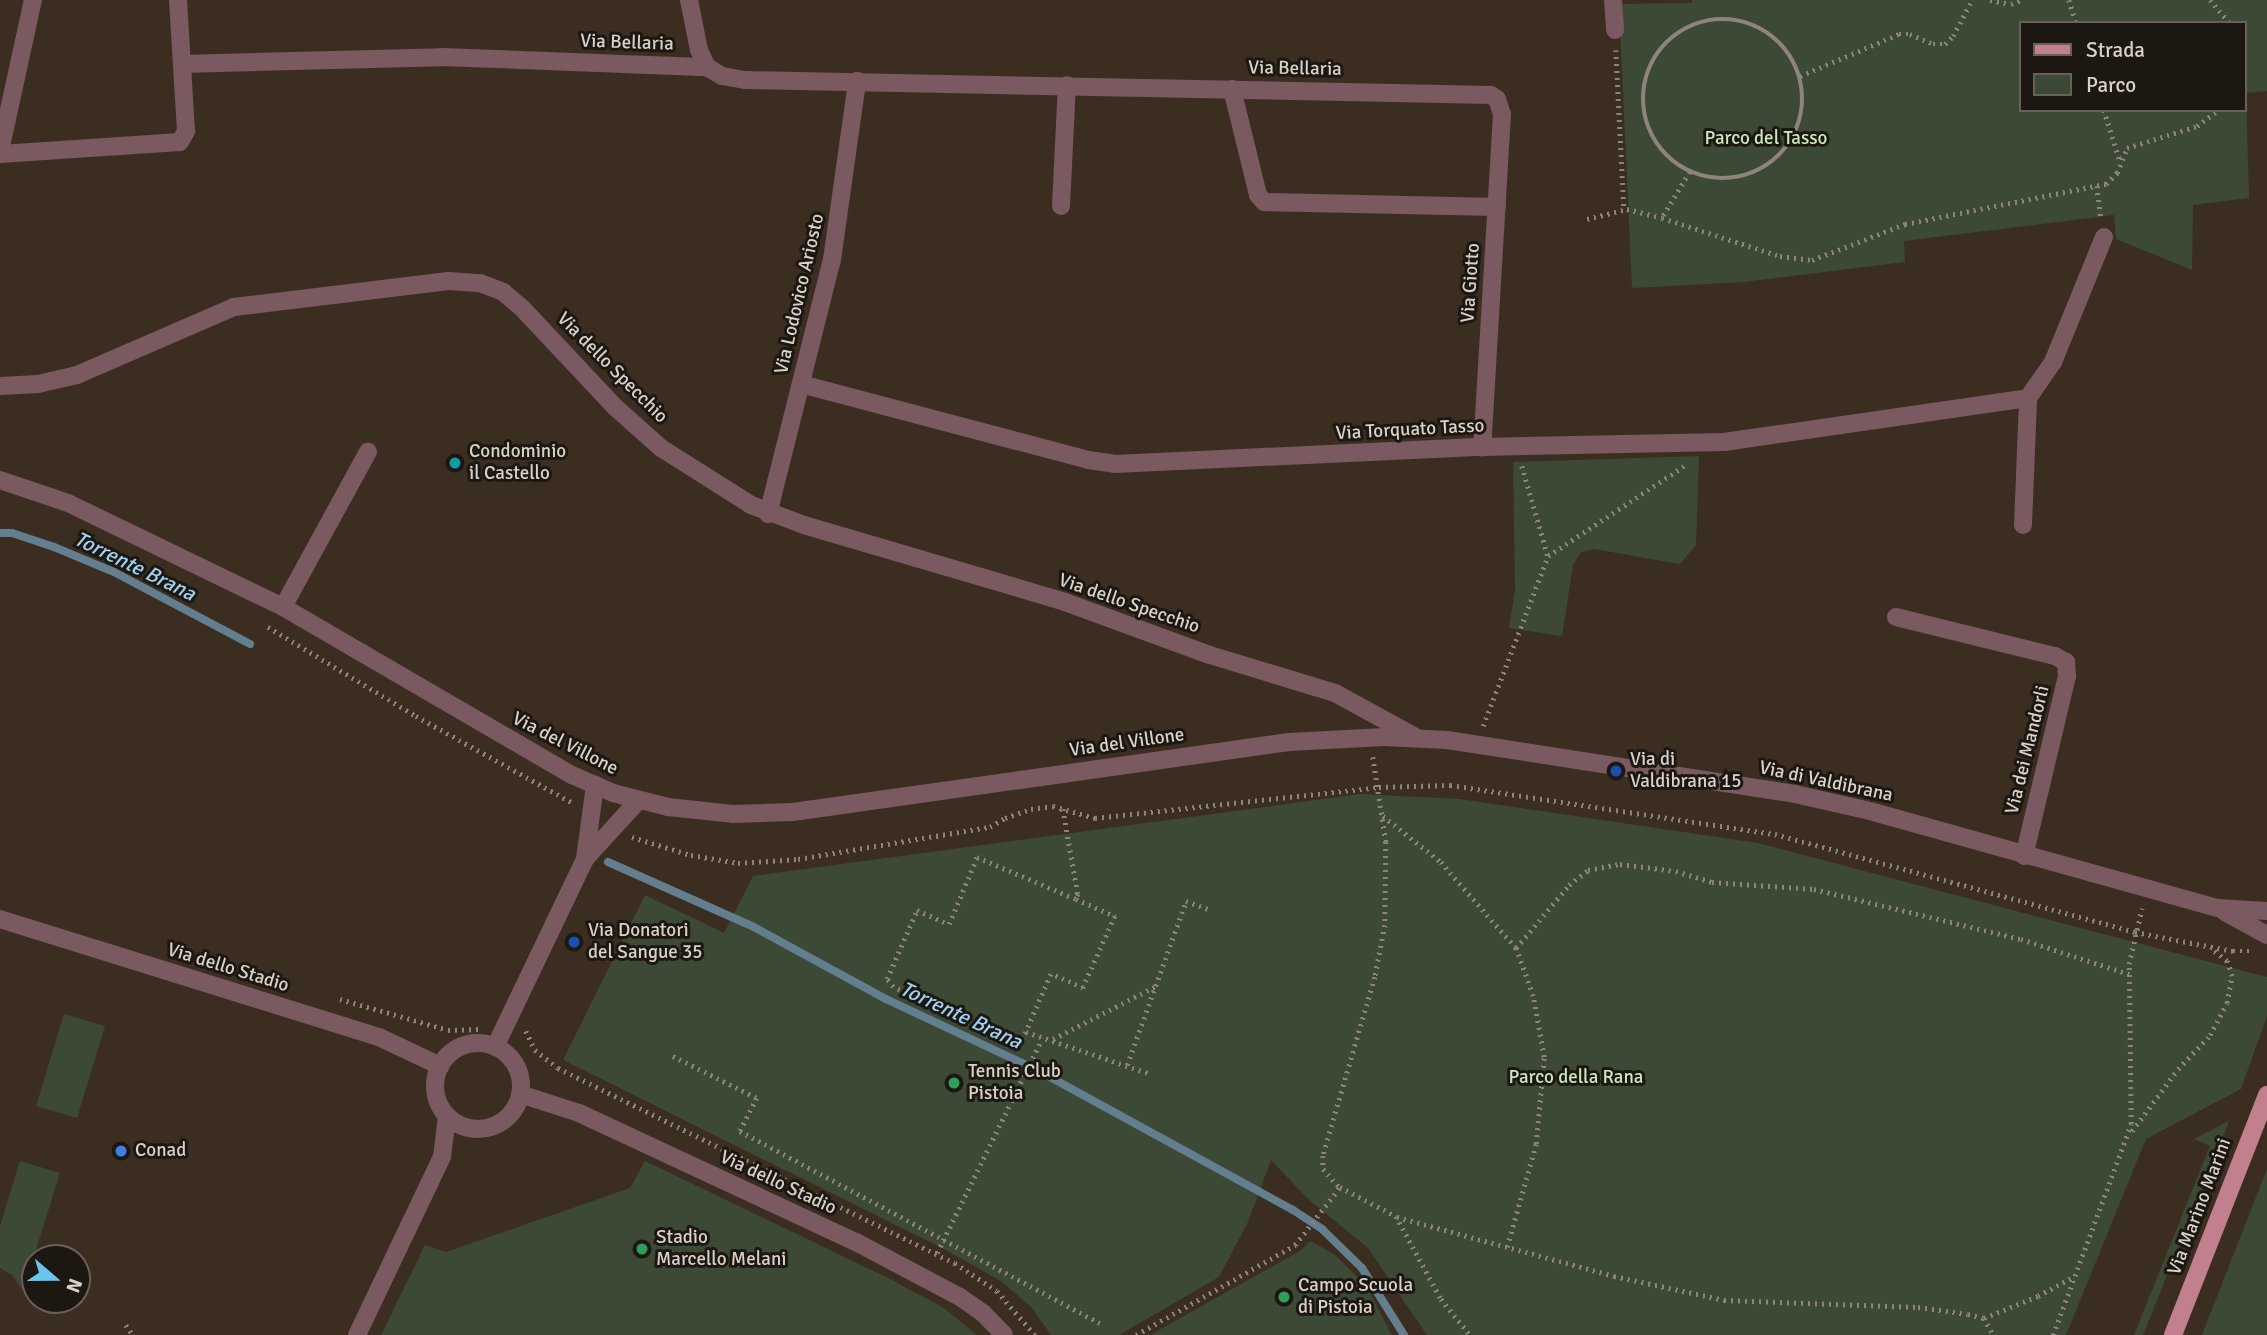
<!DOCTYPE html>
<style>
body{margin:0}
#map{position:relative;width:2267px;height:1335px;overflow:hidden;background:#3b2e21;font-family:Signika,sans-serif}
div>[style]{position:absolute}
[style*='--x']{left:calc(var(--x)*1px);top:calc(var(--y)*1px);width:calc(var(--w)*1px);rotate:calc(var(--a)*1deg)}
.green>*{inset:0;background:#3c4934}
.stream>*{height:8px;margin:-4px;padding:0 4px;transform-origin:4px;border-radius:4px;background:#637e8f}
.path>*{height:4.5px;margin-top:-2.25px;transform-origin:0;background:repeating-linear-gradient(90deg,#8f847a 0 2px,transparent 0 7px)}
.path>.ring{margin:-2.25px;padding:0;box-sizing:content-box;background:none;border:4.5px solid #8f847a;border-radius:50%}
.minor>*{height:18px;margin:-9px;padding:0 9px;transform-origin:9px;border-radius:9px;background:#7a5960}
.minor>.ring{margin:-9px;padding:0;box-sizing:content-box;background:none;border:18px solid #7a5960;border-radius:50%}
.major>*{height:18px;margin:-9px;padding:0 9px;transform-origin:9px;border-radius:9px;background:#c27f8e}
.dots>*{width:19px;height:19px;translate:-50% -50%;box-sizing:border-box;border:4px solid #1d1712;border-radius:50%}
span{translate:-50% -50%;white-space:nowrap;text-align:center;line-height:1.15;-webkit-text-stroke:6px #1d1712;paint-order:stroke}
.street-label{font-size:19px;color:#d9d1c9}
.park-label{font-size:19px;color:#cae9ba}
.poi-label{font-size:19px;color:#d9d1c9}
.left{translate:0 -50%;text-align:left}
.water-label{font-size:21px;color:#9dd1f1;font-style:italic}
.legend{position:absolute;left:2019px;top:21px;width:228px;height:91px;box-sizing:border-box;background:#1d1712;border:2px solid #68615b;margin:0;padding:9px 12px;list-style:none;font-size:21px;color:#d9d1c9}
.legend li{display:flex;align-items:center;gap:14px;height:35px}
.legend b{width:35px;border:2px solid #68615b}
.north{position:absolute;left:21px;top:1244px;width:70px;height:70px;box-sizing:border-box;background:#1d1712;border:2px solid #68615b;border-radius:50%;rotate:110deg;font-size:19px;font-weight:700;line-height:28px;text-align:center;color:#d9d1c9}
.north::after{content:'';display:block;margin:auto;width:24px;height:32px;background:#69c4f0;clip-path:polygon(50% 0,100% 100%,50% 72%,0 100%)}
</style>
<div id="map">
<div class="green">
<i style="clip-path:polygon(evenodd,1692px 0,2267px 0,2267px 91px,2246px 93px,2249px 198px,2193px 205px,2192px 270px,2116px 239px,2114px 215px,1904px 241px,1905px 262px,1743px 282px,1632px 288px,1619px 4px,1692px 3px,1692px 0,2020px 23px,2244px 23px,2244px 110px,2020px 110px,2020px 23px)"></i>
<i style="clip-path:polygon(1699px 456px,1696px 545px,1680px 564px,1594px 549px,1581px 552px,1573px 565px,1562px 636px,1509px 628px,1515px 590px,1513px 462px)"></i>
<i style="clip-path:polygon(1360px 794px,1459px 799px,1758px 843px,2267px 977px,2267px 1016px,2241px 1089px,2146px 1139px,2066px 1335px,1427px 1335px,1368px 1248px,1308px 1199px,1271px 1160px,1247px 1224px,1219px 1277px,1119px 1335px,1051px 1335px,1032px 1308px,1001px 1281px,940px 1247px,563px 1060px,645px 895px,724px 933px,753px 876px)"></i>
<i style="clip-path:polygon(64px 1014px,105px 1026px,77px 1118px,36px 1106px)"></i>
<i style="clip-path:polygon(2229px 1121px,2143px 1335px,2134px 1335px,2210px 1146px,2194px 1139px)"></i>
<i style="clip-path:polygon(20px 1161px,60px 1173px,23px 1291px,12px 1275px,0 1268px,0 1226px)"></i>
<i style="clip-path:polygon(645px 1161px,890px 1279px,944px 1308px,977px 1335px,381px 1335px,425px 1245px,446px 1252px,630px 1188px)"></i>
<i style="clip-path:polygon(2267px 1169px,2267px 1335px,2202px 1335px)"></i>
<i style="clip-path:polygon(1310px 1241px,1334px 1254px,1367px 1287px,1392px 1335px,1150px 1335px,1300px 1251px)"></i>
</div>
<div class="stream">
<i style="--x:0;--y:533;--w:12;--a:0"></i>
<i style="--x:12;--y:533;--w:44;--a:18.4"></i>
<i style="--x:54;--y:547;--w:65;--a:22.6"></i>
<i style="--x:114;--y:572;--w:154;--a:27.9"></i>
<i style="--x:608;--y:862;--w:158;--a:24"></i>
<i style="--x:752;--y:926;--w:153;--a:28.6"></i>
<i style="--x:886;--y:999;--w:169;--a:25.2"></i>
<i style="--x:1039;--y:1071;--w:290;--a:28.7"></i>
<i style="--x:1293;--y:1210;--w:35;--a:33"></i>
<i style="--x:1322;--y:1229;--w:56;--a:44.3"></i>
<i style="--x:1362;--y:1268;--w:79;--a:57.9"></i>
</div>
<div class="path">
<i style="--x:1990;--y:0;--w:21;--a:11"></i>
<i style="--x:2011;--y:4;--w:12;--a:-20"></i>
<i style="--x:2069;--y:0;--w:24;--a:73"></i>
<i style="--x:2210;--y:0;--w:30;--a:49"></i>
<i class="ring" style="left:1643px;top:19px;width:155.5px;height:155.5px"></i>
<i style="--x:1616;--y:50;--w:160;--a:87.1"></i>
<i style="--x:1800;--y:76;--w:108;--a:-23"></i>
<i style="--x:1899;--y:34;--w:11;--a:0"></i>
<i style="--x:1910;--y:34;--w:25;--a:23"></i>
<i style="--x:1933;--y:44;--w:12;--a:0"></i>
<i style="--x:1945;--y:44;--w:11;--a:-45"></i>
<i style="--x:1953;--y:36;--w:41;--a:-62.2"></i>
<i style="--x:2104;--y:110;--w:53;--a:72.6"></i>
<i style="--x:1690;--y:172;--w:54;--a:121.3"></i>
<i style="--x:1662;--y:218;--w:124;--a:17.9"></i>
<i style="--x:1780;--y:256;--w:32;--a:7"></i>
<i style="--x:1812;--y:260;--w:100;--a:-21.2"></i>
<i style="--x:1905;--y:224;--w:205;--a:-11.3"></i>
<i style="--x:2106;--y:184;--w:16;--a:-45"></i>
<i style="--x:2117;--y:173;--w:27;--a:-68"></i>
<i style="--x:2127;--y:148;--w:73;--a:-17.4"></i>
<i style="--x:2197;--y:126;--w:26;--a:-37"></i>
<i style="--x:2097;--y:186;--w:31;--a:83"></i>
<i style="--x:1587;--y:219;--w:41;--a:-14"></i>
<i style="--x:1627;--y:209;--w:36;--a:14"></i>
<i style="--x:1522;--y:466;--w:94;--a:73.9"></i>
<i style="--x:1548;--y:556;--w:163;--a:-33.5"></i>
<i style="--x:268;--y:627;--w:173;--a:31"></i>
<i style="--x:416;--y:716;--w:179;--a:29"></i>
<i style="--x:1483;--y:726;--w:182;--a:-69.1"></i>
<i style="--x:1373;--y:757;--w:86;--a:81.3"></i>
<i style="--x:1386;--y:842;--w:83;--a:90.7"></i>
<i style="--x:1385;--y:925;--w:53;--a:100.9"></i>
<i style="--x:1375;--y:977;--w:186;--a:106.2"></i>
<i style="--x:1323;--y:1156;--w:13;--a:90"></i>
<i style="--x:1323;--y:1169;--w:25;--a:47"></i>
<i style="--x:1340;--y:1187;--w:63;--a:27.4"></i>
<i style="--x:1396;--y:1216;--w:94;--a:61.5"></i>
<i style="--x:1441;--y:1299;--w:46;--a:51.1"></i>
<i style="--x:1063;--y:809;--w:86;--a:80"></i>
<i style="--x:1078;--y:894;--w:5;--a:112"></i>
<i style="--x:1076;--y:899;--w:43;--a:23.6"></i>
<i style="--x:1115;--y:916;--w:79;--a:114"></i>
<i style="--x:1083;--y:988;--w:35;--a:-156"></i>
<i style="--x:1051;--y:974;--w:63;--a:113.3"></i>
<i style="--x:1026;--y:1032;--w:129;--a:18.6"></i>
<i style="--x:1383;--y:816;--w:74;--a:38.4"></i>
<i style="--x:1441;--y:862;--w:114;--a:48.9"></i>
<i style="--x:632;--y:837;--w:62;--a:17"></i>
<i style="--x:691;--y:855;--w:48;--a:9.7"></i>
<i style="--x:738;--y:863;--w:60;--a:-3.8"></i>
<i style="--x:798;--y:859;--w:195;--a:-9.5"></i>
<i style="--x:990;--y:827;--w:17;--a:-31"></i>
<i style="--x:1005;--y:818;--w:28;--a:-19"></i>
<i style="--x:1031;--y:809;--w:22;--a:-8"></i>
<i style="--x:1053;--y:806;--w:44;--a:15.9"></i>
<i style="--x:1095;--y:818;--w:286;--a:-6.2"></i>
<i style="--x:1379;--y:787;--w:71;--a:-1.6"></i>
<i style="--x:1450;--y:785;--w:329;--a:8.6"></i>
<i style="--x:1775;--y:834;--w:373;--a:15.2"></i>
<i style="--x:2135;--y:932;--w:100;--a:11"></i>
<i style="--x:2233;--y:951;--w:16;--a:0"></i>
<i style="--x:340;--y:999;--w:112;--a:16"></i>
<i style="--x:448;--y:1030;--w:32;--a:-2"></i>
<i style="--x:526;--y:1031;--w:21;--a:65"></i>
<i style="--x:535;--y:1050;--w:29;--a:38"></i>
<i style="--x:558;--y:1068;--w:442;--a:26.2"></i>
<i style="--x:955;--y:1263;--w:50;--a:33.7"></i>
<i style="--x:997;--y:1291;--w:58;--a:49.2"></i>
<i style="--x:1026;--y:1032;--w:11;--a:112"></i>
<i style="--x:1022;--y:1042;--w:140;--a:-156.9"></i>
<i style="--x:893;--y:987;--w:10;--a:-127"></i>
<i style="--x:887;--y:979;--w:75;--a:-66.5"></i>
<i style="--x:917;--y:910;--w:35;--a:24"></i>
<i style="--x:949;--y:924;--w:73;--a:-67.3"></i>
<i style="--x:977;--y:857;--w:108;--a:23"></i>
<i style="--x:1053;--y:1039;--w:114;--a:-27.2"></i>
<i style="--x:673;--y:1056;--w:94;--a:26.6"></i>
<i style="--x:757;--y:1098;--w:37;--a:117"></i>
<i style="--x:740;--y:1131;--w:408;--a:28.1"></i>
<i style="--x:1127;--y:1065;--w:174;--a:-70.2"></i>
<i style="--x:1186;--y:901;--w:23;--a:20"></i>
<i style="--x:2132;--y:1131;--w:77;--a:-53.4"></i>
<i style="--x:2178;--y:1069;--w:47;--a:-46.7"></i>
<i style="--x:2210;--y:1035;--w:36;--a:-62"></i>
<i style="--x:2227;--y:1003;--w:27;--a:-80"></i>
<i style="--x:2232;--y:976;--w:16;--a:-108"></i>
<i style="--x:2227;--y:961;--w:21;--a:-143"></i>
<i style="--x:1397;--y:1217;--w:225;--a:15.2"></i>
<i style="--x:1614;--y:1276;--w:113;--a:12.3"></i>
<i style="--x:1724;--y:1300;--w:194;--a:2.1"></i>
<i style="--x:1918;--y:1307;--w:50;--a:8"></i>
<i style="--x:1968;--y:1314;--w:16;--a:14"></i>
<i style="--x:1984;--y:1318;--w:20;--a:60"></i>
<i style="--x:1507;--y:1247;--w:107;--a:-74.3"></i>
<i style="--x:1536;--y:1144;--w:87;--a:-84.7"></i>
<i style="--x:1544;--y:1057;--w:62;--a:-100.2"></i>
<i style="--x:1533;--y:996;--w:51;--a:-109.5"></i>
<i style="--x:1516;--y:948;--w:82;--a:-49.9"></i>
<i style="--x:1569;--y:885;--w:24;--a:-38"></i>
<i style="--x:1588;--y:870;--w:33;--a:-11"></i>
<i style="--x:1620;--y:864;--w:56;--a:7.1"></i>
<i style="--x:1676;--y:871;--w:38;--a:17"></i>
<i style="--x:1712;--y:882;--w:102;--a:3.9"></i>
<i style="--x:1814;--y:889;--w:213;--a:13.6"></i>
<i style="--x:2021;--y:939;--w:114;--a:18"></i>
<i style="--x:937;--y:1253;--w:238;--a:-63.9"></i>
<i style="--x:1984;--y:1318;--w:58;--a:-22.2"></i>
<i style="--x:2038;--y:1296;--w:42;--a:-28.4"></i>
<i style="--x:126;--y:1325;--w:12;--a:55"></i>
<i style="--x:1136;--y:1335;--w:183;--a:-29.5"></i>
<i style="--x:1295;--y:1245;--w:73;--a:-52.2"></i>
<i style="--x:2053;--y:1335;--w:225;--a:-69.7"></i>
<i style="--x:2131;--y:1124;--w:160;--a:-90.7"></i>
<i style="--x:2129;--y:964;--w:57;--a:-76.9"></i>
</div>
<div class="minor">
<i style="--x:689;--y:0;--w:51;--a:78.7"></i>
<i style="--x:699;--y:50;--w:19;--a:65"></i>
<i style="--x:1613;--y:0;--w:30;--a:86"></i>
<i style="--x:182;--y:64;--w:260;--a:-1.5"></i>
<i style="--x:442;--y:57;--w:265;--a:2.2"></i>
<i style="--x:707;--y:67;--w:17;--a:31"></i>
<i style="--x:722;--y:76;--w:23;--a:10"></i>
<i style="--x:745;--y:80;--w:746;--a:1.15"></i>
<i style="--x:1491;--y:95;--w:7;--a:34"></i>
<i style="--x:1497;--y:99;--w:16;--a:72"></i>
<i style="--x:1502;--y:114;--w:334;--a:93.4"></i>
<i style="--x:1232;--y:89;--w:109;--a:76.2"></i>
<i style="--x:1258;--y:195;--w:9;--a:49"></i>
<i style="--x:1264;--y:202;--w:233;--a:1.2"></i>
<i style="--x:0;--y:151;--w:155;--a:-77.7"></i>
<i style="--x:0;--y:154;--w:180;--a:-3.8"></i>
<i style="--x:180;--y:142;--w:13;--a:-61"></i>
<i style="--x:186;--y:131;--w:131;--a:-93.5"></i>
<i style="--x:1061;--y:206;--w:121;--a:-87.2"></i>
<i style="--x:801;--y:384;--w:297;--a:14.8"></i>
<i style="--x:1088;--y:460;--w:27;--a:8"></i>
<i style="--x:1115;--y:464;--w:367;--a:-2.7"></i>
<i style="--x:1482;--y:447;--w:242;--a:-1.2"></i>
<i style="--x:1724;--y:442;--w:307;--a:-8.2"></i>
<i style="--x:0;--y:386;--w:38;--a:-3"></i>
<i style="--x:38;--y:384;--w:40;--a:-13"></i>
<i style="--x:77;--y:375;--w:171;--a:-23.4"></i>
<i style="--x:234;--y:307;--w:216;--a:-6.9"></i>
<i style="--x:448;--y:281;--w:32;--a:4"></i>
<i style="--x:480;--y:283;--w:25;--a:21"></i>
<i style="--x:503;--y:292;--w:25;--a:40"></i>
<i style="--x:522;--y:308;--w:136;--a:46.8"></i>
<i style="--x:615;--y:407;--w:62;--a:41.7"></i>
<i style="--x:661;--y:448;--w:107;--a:32.3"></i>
<i style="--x:751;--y:505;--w:57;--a:20.7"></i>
<i style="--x:804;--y:525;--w:272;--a:16.4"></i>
<i style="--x:1065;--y:602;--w:154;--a:20.1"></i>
<i style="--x:1210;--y:655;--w:131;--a:16.9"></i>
<i style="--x:1335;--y:693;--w:90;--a:28.6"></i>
<i style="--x:0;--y:480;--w:72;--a:18.7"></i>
<i style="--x:68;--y:503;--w:239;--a:25.8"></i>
<i style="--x:283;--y:607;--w:334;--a:30.2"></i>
<i style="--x:572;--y:775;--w:45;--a:23.7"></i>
<i style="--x:613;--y:793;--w:57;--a:14.3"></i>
<i style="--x:668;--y:807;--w:65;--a:6.1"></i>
<i style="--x:733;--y:814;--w:60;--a:-1.9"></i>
<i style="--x:793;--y:812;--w:501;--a:-8.03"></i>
<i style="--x:1289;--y:742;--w:95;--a:-3"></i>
<i style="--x:1384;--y:737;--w:63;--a:2.7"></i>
<i style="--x:1447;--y:740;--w:352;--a:8.8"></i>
<i style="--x:1795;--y:794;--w:77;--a:12.8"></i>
<i style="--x:1870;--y:811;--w:361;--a:15.6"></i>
<i style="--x:2218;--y:908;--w:49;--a:3.5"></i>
<i style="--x:768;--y:514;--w:262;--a:-75.9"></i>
<i style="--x:832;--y:260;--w:181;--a:-82"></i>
<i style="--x:2023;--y:525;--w:127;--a:-87.7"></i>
<i style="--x:2028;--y:398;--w:44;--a:-55.2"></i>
<i style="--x:2053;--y:362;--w:135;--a:-67.8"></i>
<i style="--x:283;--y:607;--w:177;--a:-61.3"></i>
<i style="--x:1896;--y:617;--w:164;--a:13.8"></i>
<i style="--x:2055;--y:656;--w:13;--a:29"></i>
<i style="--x:2066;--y:662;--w:14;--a:86"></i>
<i style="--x:2067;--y:676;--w:185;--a:103.4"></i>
<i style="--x:585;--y:859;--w:75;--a:-82.3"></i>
<i style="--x:2225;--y:912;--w:48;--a:28.7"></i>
<i style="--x:0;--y:919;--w:397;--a:17.3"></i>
<i style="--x:379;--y:1037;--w:68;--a:25.4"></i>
<i class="ring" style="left:435px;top:1043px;width:68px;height:68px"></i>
<i style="--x:495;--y:1047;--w:208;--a:-64.4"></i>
<i style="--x:585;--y:859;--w:79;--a:-47.6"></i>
<i style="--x:520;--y:1094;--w:62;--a:17.9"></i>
<i style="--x:579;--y:1113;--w:306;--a:25"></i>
<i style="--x:856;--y:1242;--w:118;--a:27.9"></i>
<i style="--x:960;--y:1297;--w:28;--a:35"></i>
<i style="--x:983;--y:1313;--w:30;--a:46"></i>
<i style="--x:357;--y:1335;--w:197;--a:-64.5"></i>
<i style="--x:442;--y:1157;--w:41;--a:-83"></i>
</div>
<div class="major">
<i style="--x:2173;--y:1335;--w:258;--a:-68.6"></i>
</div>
<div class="dots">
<i style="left:455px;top:463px;background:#0f9aa8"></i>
<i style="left:1616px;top:771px;background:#1a4fb4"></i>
<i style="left:574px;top:942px;background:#1a4fb4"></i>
<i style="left:954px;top:1083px;background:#2e9e5b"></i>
<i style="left:121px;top:1151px;background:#3f7fe0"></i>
<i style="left:642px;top:1249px;background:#2e9e5b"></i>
<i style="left:1284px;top:1297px;background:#2e9e5b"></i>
</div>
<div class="street-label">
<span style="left:627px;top:43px;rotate:2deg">Via Bellaria</span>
<span style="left:1295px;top:69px;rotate:1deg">Via Bellaria</span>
<span style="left:1471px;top:283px;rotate:-86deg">Via Giotto</span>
<span style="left:800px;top:294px;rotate:-77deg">Via Lodovico Ariosto</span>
<span style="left:612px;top:368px;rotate:45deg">Via dello Specchio</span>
<span style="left:1410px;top:430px;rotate:-3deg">Via Torquato Tasso</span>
<span style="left:1129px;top:604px;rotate:19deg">Via dello Specchio</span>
<span style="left:1127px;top:743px;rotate:-8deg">Via del Villone</span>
<span style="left:565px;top:744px;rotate:27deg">Via del Villone</span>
<span style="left:2028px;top:750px;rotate:-76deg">Via dei Mandorli</span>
<span style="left:1826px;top:782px;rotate:12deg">Via di Valdibrana</span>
<span style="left:228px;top:968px;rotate:17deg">Via dello Stadio</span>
<span style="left:778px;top:1183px;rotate:25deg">Via dello Stadio</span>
<span style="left:2200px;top:1207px;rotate:-69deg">Via Marino Marini</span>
</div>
<div class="park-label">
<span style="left:1766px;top:139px">Parco del Tasso</span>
<span style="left:1576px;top:1078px">Parco della Rana</span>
</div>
<div class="poi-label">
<span class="left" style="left:469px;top:463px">Condominio<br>il Castello</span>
<span class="left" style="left:1630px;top:771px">Via di<br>Valdibrana 15</span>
<span class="left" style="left:588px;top:942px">Via Donatori<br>del Sangue 35</span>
<span class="left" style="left:968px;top:1083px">Tennis Club<br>Pistoia</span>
<span class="left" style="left:135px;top:1151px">Conad</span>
<span class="left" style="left:656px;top:1249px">Stadio<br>Marcello Melani</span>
<span class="left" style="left:1298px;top:1297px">Campo Scuola<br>di Pistoia</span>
</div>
<div class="water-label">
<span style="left:135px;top:566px;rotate:26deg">Torrente Brana</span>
<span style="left:961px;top:1015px;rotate:25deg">Torrente Brana</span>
</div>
<ul class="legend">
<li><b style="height:9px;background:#c27f8e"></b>Strada</li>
<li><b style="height:19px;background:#3c4934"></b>Parco</li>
</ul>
<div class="north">N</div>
</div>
